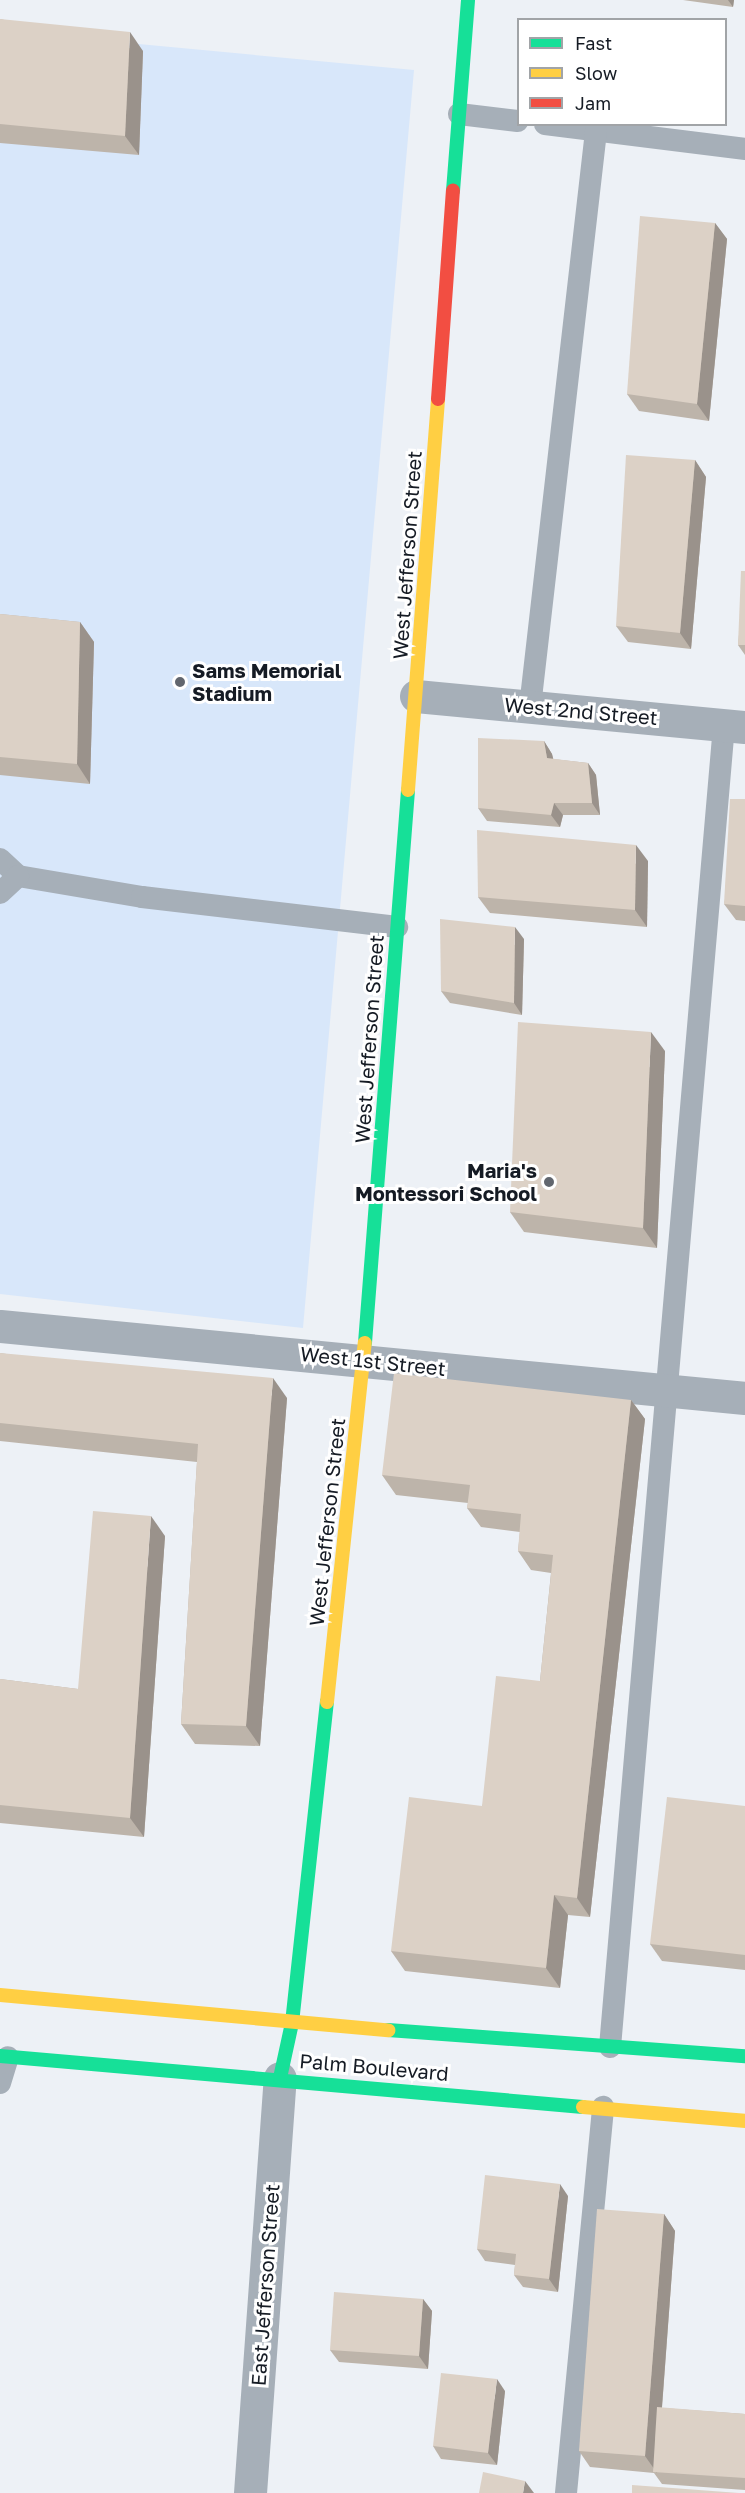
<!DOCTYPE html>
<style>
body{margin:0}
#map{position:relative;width:745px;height:2493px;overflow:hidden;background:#edf1f6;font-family:"Golos Text",sans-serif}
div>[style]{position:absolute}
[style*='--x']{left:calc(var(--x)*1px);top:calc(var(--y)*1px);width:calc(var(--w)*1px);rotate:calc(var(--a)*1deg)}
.green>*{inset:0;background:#d8e7fa}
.lane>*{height:22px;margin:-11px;padding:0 11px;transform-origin:11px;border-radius:11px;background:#a6afb8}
.street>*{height:33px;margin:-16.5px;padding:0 16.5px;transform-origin:16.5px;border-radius:16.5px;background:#a6afb8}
.fast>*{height:14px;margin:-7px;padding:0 7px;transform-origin:7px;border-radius:7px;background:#16e098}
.slow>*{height:14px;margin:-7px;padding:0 7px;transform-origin:7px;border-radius:7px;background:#ffcf43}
.jam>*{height:14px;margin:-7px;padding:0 7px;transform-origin:7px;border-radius:7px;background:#f24e42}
.wall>*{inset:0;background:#bdb4aa}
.shaded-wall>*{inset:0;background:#9a928b}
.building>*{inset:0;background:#dcd1c6}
.dots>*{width:16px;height:16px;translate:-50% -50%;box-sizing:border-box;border:3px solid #fff;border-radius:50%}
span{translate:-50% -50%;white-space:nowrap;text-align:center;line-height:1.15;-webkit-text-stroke:6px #fff;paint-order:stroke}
.street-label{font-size:20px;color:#151b24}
.poi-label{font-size:20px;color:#151b24;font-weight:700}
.left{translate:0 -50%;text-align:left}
.right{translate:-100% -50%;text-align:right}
.legend{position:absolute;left:517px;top:18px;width:210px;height:108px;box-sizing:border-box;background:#fff;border:2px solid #a1a4a7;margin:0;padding:8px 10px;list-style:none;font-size:18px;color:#151b24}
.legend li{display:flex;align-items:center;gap:12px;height:30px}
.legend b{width:30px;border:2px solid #a1a4a7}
</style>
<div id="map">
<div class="green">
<i style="clip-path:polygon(0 31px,414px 70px,303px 1328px,0 1294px)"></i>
</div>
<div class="lane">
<i style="--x:459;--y:114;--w:59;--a:6.8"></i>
<i style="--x:545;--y:124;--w:202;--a:7.1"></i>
<i style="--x:530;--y:707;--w:580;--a:-83.46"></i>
<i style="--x:0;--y:859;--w:25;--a:43"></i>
<i style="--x:18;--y:876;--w:126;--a:9.6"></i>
<i style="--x:142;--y:897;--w:257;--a:6.7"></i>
<i style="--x:0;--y:893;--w:25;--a:-43"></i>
<i style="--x:610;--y:2047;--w:1327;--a:-85.07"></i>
<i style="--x:0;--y:2083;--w:27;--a:-73"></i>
<i style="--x:566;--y:2493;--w:388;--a:-84.5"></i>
</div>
<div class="street">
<i style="--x:416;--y:696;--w:330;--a:5.4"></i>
<i style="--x:0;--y:1326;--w:748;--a:5.52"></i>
<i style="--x:250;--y:2493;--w:416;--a:-85.9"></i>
</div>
<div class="fast">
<i style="--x:453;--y:191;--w:192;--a:-85.5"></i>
<i style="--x:365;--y:1343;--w:555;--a:-85.55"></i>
<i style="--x:388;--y:2030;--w:358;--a:4.2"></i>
<i style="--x:0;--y:2056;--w:585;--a:5"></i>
<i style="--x:280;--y:2078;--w:56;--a:-77.7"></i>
<i style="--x:292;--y:2023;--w:323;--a:-83.8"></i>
</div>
<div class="slow">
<i style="--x:408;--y:790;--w:392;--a:-85.6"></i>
<i style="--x:327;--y:1702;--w:361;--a:-84"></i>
<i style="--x:0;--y:1995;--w:390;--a:5.2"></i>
<i style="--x:583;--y:2107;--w:163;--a:4.9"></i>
</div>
<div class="jam">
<i style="--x:438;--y:399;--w:209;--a:-85.9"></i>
</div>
<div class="wall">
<i style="clip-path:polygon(683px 0,734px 0,733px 7px)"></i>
<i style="clip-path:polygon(0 19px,143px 51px,139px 155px,0 143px)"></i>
<i style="clip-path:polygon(715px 223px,727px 239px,709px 421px,639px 411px,627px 394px)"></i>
<i style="clip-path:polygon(695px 460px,706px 477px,691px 649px,628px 642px,616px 626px)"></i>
<i style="clip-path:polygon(745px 571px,745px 655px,738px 645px)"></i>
<i style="clip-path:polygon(0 614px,80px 622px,94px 642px,90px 784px,0 775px)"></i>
<i style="clip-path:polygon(544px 741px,552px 754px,553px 759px,588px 763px,596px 775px,600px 815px,563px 815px,560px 827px,487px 821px,478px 808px)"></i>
<i style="clip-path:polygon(745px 799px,745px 921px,736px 920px,724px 904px)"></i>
<i style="clip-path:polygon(648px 861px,647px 927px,490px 913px,478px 897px)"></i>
<i style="clip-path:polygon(524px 939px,522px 1015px,450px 1003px,441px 991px)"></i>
<i style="clip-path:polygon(665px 1051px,657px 1248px,524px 1232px,510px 1212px)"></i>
<i style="clip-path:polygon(0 1353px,287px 1398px,260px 1746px,195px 1744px,181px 1724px,197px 1462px,0 1441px)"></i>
<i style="clip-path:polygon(631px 1400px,645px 1419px,590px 1917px,568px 1915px,560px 1988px,405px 1971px,391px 1951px,482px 1806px,540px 1681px,551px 1573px,531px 1570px,518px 1551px,520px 1532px,481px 1527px,467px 1508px,468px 1503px,396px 1495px,382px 1475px)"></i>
<i style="clip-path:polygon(165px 1536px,144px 1837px,0 1823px,0 1679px,78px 1689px)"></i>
<i style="clip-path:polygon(745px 1806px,745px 1970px,662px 1961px,650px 1944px)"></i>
<i style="clip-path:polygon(568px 2196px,558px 2292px,523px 2287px,514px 2275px,515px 2265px,485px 2261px,477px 2249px)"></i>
<i style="clip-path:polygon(664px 2214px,675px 2231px,662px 2408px,745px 2414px,745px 2490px,662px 2484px,654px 2473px,590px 2467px,579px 2451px)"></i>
<i style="clip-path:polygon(423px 2299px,432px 2311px,428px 2369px,339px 2362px,330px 2350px)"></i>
<i style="clip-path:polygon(505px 2391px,497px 2465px,441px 2459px,433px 2446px)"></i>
</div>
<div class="shaded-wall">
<i style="clip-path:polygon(728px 0,734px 0,733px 7px)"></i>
<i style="clip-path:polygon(130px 32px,143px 51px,139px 155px,125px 136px)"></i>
<i style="clip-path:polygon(715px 223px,727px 239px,709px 421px,697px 404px)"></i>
<i style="clip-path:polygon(695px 460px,706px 477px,691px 649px,680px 633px)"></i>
<i style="clip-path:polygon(80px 622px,94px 642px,90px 784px,77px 764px)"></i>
<i style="clip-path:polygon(544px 741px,552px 754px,556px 770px,547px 758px)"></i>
<i style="clip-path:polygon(588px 763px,596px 775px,600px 815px,592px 803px)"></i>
<i style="clip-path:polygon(554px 803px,563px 815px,560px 827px,551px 815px)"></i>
<i style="clip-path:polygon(636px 845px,648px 861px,647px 927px,635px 910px)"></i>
<i style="clip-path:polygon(515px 927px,524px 939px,522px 1015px,514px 1003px)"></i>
<i style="clip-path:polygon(651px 1032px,665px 1051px,657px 1248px,643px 1228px)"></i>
<i style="clip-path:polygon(273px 1378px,287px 1398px,260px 1746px,246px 1726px)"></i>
<i style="clip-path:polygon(631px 1400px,645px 1419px,590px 1917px,577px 1898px)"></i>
<i style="clip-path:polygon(151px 1516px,165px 1536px,144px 1837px,130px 1818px)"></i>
<i style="clip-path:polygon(554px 1895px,568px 1915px,560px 1988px,546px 1968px)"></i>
<i style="clip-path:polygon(560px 2184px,568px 2196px,558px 2292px,549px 2279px)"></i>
<i style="clip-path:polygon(664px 2214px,675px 2231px,657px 2473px,645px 2456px)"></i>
<i style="clip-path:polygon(423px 2299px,432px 2311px,428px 2369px,419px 2356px)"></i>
<i style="clip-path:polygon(497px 2379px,505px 2391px,497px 2465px,488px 2453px)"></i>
<i style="clip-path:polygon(525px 2481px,534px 2493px,523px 2493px)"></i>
</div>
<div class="building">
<i style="clip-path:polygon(0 19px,130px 32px,125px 136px,0 124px)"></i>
<i style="clip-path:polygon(640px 216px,715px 223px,697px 404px,627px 394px)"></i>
<i style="clip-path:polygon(626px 455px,695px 460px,680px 633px,616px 626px)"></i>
<i style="clip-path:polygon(741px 571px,745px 571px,745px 645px,738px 645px)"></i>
<i style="clip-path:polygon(0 614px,80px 622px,77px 764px,0 757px)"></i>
<i style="clip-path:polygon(478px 738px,544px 741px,547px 758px,588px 763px,592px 803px,554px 803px,551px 815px,478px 808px)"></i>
<i style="clip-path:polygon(730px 799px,745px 799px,745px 906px,724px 904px)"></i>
<i style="clip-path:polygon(477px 830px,636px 845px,635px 910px,478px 897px)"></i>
<i style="clip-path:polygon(440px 919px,515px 927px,514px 1003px,441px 991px)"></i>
<i style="clip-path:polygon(518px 1022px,651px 1032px,643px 1228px,510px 1212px)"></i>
<i style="clip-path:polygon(0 1353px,273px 1378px,246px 1726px,181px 1724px,198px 1444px,0 1423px)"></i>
<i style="clip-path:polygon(394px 1373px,631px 1400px,577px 1898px,554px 1895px,546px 1968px,391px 1951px,409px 1797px,482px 1806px,496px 1676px,540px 1681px,553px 1555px,518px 1551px,521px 1514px,467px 1508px,470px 1485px,382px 1475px)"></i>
<i style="clip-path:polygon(93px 1511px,151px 1516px,130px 1818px,0 1805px,0 1679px,78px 1689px)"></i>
<i style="clip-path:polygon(667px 1797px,745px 1806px,745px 1955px,650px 1944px)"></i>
<i style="clip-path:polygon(485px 2175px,560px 2184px,549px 2279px,514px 2275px,516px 2254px,477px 2249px)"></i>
<i style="clip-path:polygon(597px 2209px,664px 2214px,645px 2456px,579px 2451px)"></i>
<i style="clip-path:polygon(334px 2292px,423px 2299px,419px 2356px,330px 2350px)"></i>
<i style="clip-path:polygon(441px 2373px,497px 2379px,488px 2453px,433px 2446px)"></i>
<i style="clip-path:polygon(657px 2407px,745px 2414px,745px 2478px,653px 2472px)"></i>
<i style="clip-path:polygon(483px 2472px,525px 2481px,523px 2493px,479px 2493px)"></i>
<i style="clip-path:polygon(632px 2485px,739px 2493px,632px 2493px)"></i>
</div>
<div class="dots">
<i style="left:180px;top:682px;background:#61666e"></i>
<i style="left:549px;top:1182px;background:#61666e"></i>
</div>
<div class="street-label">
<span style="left:407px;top:555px;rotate:-86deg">West Jefferson Street</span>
<span style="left:581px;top:711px;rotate:5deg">West 2nd Street</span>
<span style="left:369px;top:1039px;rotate:-86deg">West Jefferson Street</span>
<span style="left:373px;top:1361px;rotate:6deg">West 1st Street</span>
<span style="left:327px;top:1522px;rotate:-84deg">West Jefferson Street</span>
<span style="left:374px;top:2067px;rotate:5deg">Palm Boulevard</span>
<span style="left:265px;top:2285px;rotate:-86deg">East Jefferson Street</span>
</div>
<div class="poi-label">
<span class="left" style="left:192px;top:682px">Sams Memorial<br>Stadium</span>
<span class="right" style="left:537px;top:1182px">Maria's<br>Montessori School</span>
</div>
<ul class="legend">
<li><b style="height:8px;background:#16e098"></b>Fast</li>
<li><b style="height:8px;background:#ffcf43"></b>Slow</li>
<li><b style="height:8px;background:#f24e42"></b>Jam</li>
</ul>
</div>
